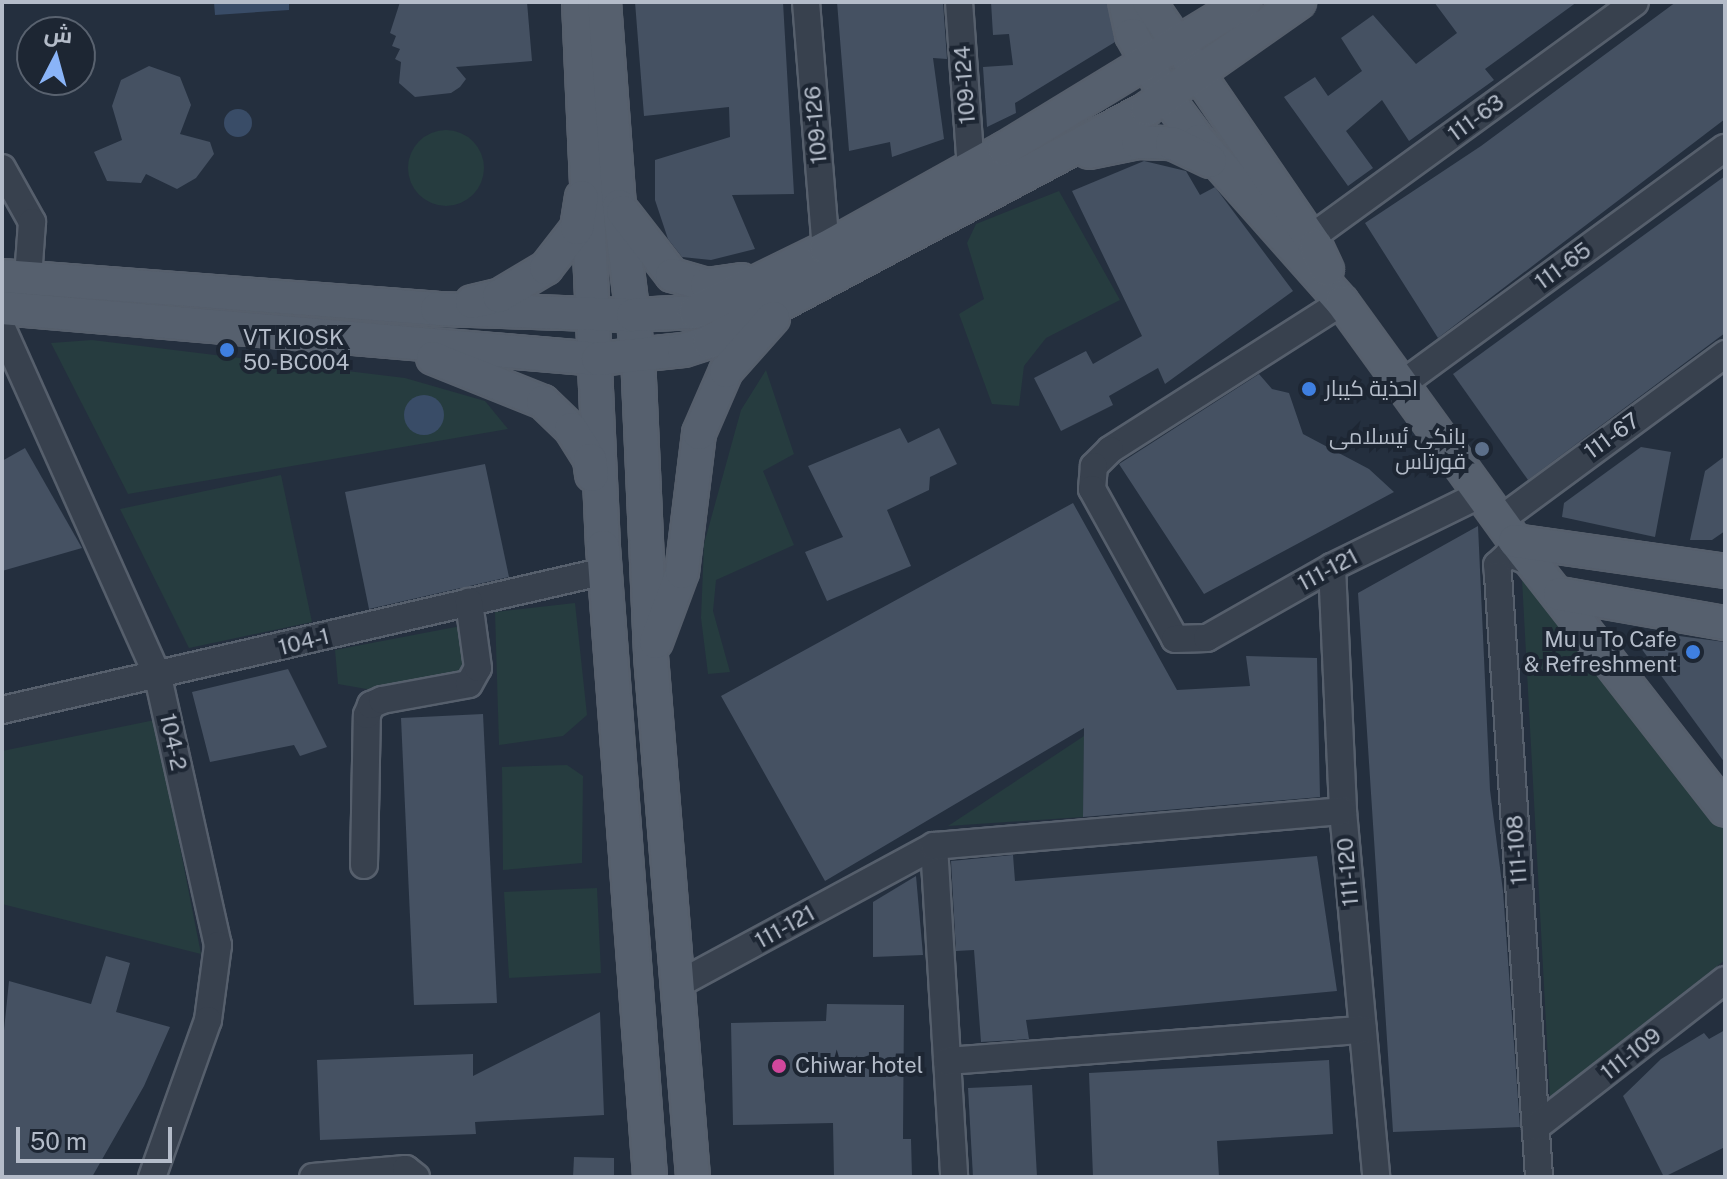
<!DOCTYPE html>
<meta charset="utf-8">
<style>
body{margin:0}
#map{position:relative;width:1727px;height:1179px;overflow:hidden;background:#242f3e;font-family:"Public Sans",Cairo,sans-serif}
div>[style]{position:absolute}
[style*='--x']{left:calc(var(--x)*1px);top:calc(var(--y)*1px);width:calc(var(--w)*1px);rotate:calc(var(--a)*1deg)}
.green>*{inset:0;background:#263c3f}
.round{border-radius:50%}
.water>*{inset:0;background:#394c67}
.building>*{inset:0;background:#455162}
.roads{filter:drop-shadow(2px 0 #565f6c) drop-shadow(-2px 0 #565f6c) drop-shadow(0 2px #565f6c) drop-shadow(0 -2px #565f6c)}
.minor>*{height:26px;margin:-13px;padding:0 13px;transform-origin:13px;border-radius:13px;background:#38414e}
.major>*{height:32px;margin:-16px;padding:0 16px;transform-origin:16px;border-radius:16px;background:#56606e}
.dots>*{width:22px;height:22px;translate:-50% -50%;box-sizing:border-box;border:4px solid #1d2633;border-radius:50%}
span{translate:-50% -50%;white-space:nowrap;text-align:center;line-height:1.15;-webkit-text-stroke:8px #1d2633;paint-order:stroke}
.street-label{font-size:22px;color:#b4bcc9}
.poi-label{font-size:22px;color:#b4bcc9}
.left{translate:0 -50%;text-align:left}
.right{translate:-100% -50%;text-align:right}
.frame{position:absolute;inset:0;border:4px solid #b4bcc9;pointer-events:none}
.north{position:absolute;left:16px;top:16px;width:80px;height:80px;box-sizing:border-box;background:#1d2633;border:2px solid #59626f;border-radius:50%;rotate:6deg;font-size:22px;font-weight:700;line-height:32px;text-align:center;color:#b4bcc9}
.north::after{content:'';display:block;margin:auto;width:28px;height:36px;background:#8ab4f8;clip-path:polygon(50% 0,100% 100%,50% 72%,0 100%)}
.scale{position:absolute;left:16px;top:1127px;width:156px;height:36px;box-sizing:border-box;border:4px solid #b4bcc9;border-top:0;padding-left:10px;font-size:24px;line-height:28px;white-space:nowrap;color:#b4bcc9;-webkit-text-stroke:6px #1d2633;paint-order:stroke}
</style>
<div id="map">
<div class="green">
<i class="round" style="left:408px;top:130px;width:76px;height:76px"></i>
<i style="clip-path:polygon(1059px 191px,1120px 300px,1046px 338px,1024px 366px,1019px 406px,992px 404px,959px 314px,984px 299px,967px 243px,976px 224px)"></i>
<i style="clip-path:polygon(92px 340px,405px 378px,485px 401px,508px 429px,128px 494px,51px 343px)"></i>
<i style="clip-path:polygon(766px 370px,794px 454px,763px 471px,794px 545px,716px 580px,713px 611px,730px 672px,708px 674px,701px 618px,704px 544px,741px 410px)"></i>
<i style="clip-path:polygon(281px 475px,312px 622px,189px 648px,120px 509px)"></i>
<i style="clip-path:polygon(1521px 561px,1725px 828px,1725px 960px,1550px 1097px)"></i>
<i style="clip-path:polygon(575px 603px,587px 715px,563px 736px,499px 745px,495px 612px)"></i>
<i style="clip-path:polygon(466px 625px,463px 676px,372px 690px,338px 684px,335px 650px)"></i>
<i style="clip-path:polygon(155px 720px,201px 954px,2px 904px,2px 751px)"></i>
<i style="clip-path:polygon(1084px 736px,1083px 817px,948px 826px)"></i>
<i style="clip-path:polygon(567px 765px,583px 776px,582px 863px,503px 870px,502px 767px)"></i>
<i style="clip-path:polygon(597px 888px,601px 973px,509px 978px,504px 892px)"></i>
</div>
<div class="water">
<i style="clip-path:polygon(214px 2px,289px 2px,289px 10px,215px 15px)"></i>
<i class="round" style="left:224px;top:109px;width:28px;height:28px"></i>
<i class="round" style="left:404px;top:395px;width:40px;height:40px"></i>
</div>
<div class="building">
<i style="clip-path:polygon(400px 2px,527px 2px,532px 61px,456px 67px,466px 79px,460px 87px,451px 93px,415px 97px,399px 83px,401px 62px,395px 59px,400px 49px,392px 46px,396px 36px,390px 33px)"></i>
<i style="clip-path:polygon(635px 2px,783px 2px,794px 194px,732px 195px,755px 249px,711px 260px,682px 257px,668px 239px,655px 200px,655px 160px,730px 137px,729px 107px,644px 116px)"></i>
<i style="clip-path:polygon(837px 2px,943px 2px,947px 59px,933px 58px,944px 139px,892px 157px,890px 142px,849px 151px)"></i>
<i style="clip-path:polygon(991px 2px,1107px 2px,1115px 42px,1015px 103px,1016px 113px,987px 127px,983px 67px,1013px 65px,1009px 34px,993px 35px)"></i>
<i style="clip-path:polygon(1434px 2px,1577px 2px,1485px 69px,1494px 80px,1409px 141px,1382px 100px,1346px 131px,1373px 168px,1348px 186px,1284px 97px,1315px 77px,1328px 96px,1362px 71px,1341px 38px,1373px 15px,1416px 64px,1457px 33px)"></i>
<i style="clip-path:polygon(1676px 2px,1725px 2px,1725px 119px,1438px 338px,1365px 223px,1481px 146px)"></i>
<i style="clip-path:polygon(149px 66px,180px 77px,191px 105px,180px 134px,210px 142px,214px 154px,196px 178px,177px 189px,146px 174px,141px 183px,107px 181px,94px 152px,122px 140px,112px 106px,121px 80px)"></i>
<i style="clip-path:polygon(1144px 161px,1186px 171px,1200px 195px,1215px 187px,1293px 291px,1165px 384px,1158px 368px,1109px 396px,1113px 405px,1061px 431px,1034px 378px,1086px 351px,1093px 364px,1142px 336px,1072px 191px)"></i>
<i style="clip-path:polygon(1725px 176px,1725px 333px,1528px 480px,1453px 374px)"></i>
<i style="clip-path:polygon(1259px 374px,1272px 389px,1289px 393px,1303px 434px,1369px 469px,1394px 492px,1204px 594px,1119px 464px)"></i>
<i style="clip-path:polygon(900px 428px,908px 443px,939px 428px,957px 464px,930px 477px,929px 490px,887px 510px,911px 566px,827px 601px,805px 552px,843px 537px,808px 466px)"></i>
<i style="clip-path:polygon(1641px 447px,1671px 452px,1655px 537px,1562px 517px,1564px 503px)"></i>
<i style="clip-path:polygon(25px 448px,82px 548px,2px 571px,2px 461px)"></i>
<i style="clip-path:polygon(1725px 456px,1725px 531px,1712px 540px,1690px 540px,1705px 471px)"></i>
<i style="clip-path:polygon(485px 464px,509px 577px,369px 609px,345px 492px)"></i>
<i style="clip-path:polygon(1073px 503px,1177px 690px,1250px 686px,1246px 656px,1317px 658px,1320px 797px,1083px 817px,1084px 728px,825px 881px,721px 696px)"></i>
<i style="clip-path:polygon(1478px 526px,1490px 790px,1503px 891px,1520px 1127px,1393px 1132px,1358px 593px)"></i>
<i style="clip-path:polygon(1656px 633px,1725px 642px,1725px 763px,1638px 644px)"></i>
<i style="clip-path:polygon(288px 669px,327px 747px,300px 756px,294px 745px,210px 762px,192px 692px)"></i>
<i style="clip-path:polygon(483px 714px,497px 1003px,414px 1005px,401px 718px)"></i>
<i style="clip-path:polygon(1013px 855px,1015px 881px,1317px 856px,1337px 991px,1026px 1020px,1029px 1039px,981px 1042px,974px 950px,956px 951px,951px 861px)"></i>
<i style="clip-path:polygon(916px 876px,923px 955px,873px 957px,873px 902px)"></i>
<i style="clip-path:polygon(106px 956px,130px 963px,116px 1012px,170px 1027px,144px 1086px,92px 1177px,2px 1177px,2px 1050px,9px 981px,91px 1004px)"></i>
<i style="clip-path:polygon(827px 1004px,904px 1005px,903px 1139px,911px 1139px,912px 1177px,834px 1177px,833px 1123px,733px 1125px,731px 1023px,826px 1021px)"></i>
<i style="clip-path:polygon(600px 1012px,604px 1115px,475px 1122px,476px 1134px,320px 1140px,317px 1060px,473px 1054px,473px 1076px)"></i>
<i style="clip-path:polygon(1725px 1030px,1725px 1147px,1664px 1177px,1623px 1096px,1661px 1059px,1704px 1033px,1709px 1039px)"></i>
<i style="clip-path:polygon(1329px 1060px,1333px 1134px,1217px 1141px,1219px 1177px,1093px 1177px,1089px 1073px)"></i>
<i style="clip-path:polygon(1032px 1085px,1037px 1177px,973px 1177px,968px 1088px)"></i>
<i style="clip-path:polygon(574px 1157px,614px 1158px,614px 1177px,573px 1177px)"></i>
</div>
<div class="roads">
<div class="minor">
<i style="--x:806;--y:2;--w:247;--a:85.4"></i>
<i style="--x:959;--y:2;--w:166;--a:85.9"></i>
<i style="--x:2;--y:168;--w:62;--a:60.9"></i>
<i style="--x:32;--y:222;--w:56;--a:94.1"></i>
<i style="--x:1316;--y:234;--w:394;--a:-36"></i>
<i style="--x:1342;--y:302;--w:275;--a:147.5"></i>
<i style="--x:1110;--y:450;--w:23;--a:135"></i>
<i style="--x:1094;--y:466;--w:23;--a:95"></i>
<i style="--x:1092;--y:489;--w:171;--a:61"></i>
<i style="--x:1175;--y:639;--w:32;--a:-2"></i>
<i style="--x:1207;--y:638;--w:144;--a:-29.6"></i>
<i style="--x:1332;--y:567;--w:166;--a:-26.1"></i>
<i style="--x:2;--y:328;--w:382;--a:65.9"></i>
<i style="--x:158;--y:677;--w:275;--a:77.4"></i>
<i style="--x:218;--y:945;--w:76;--a:97.6"></i>
<i style="--x:208;--y:1020;--w:167;--a:109.6"></i>
<i style="--x:1402;--y:384;--w:400;--a:-36.2"></i>
<i style="--x:1500;--y:520;--w:280;--a:-36.4"></i>
<i style="--x:1533;--y:563;--w:26;--a:-159"></i>
<i style="--x:1509;--y:554;--w:16;--a:137"></i>
<i style="--x:1497;--y:565;--w:10;--a:84"></i>
<i style="--x:1498;--y:575;--w:603;--a:86.1"></i>
<i style="--x:1332;--y:567;--w:244;--a:87.4"></i>
<i style="--x:1343;--y:811;--w:367;--a:84.8"></i>
<i style="--x:2;--y:710;--w:619;--a:-12.98"></i>
<i style="--x:934;--y:846;--w:332;--a:86.5"></i>
<i style="--x:364;--y:865;--w:150;--a:-88.9"></i>
<i style="--x:367;--y:715;--w:11;--a:-68"></i>
<i style="--x:371;--y:705;--w:12;--a:-24"></i>
<i style="--x:382;--y:700;--w:88;--a:-10.4"></i>
<i style="--x:469;--y:684;--w:18;--a:-61"></i>
<i style="--x:478;--y:668;--w:67;--a:-97.8"></i>
<i style="--x:677;--y:985;--w:292;--a:-28.4"></i>
<i style="--x:934;--y:846;--w:410;--a:-4.9"></i>
<i style="--x:947;--y:1061;--w:417;--a:-4.3"></i>
<i style="--x:1536;--y:1127;--w:239;--a:-37.9"></i>
<i style="--x:313;--y:1177;--w:93;--a:-4.9"></i>
<i style="--x:406;--y:1169;--w:13;--a:39"></i>
</div>
<div class="major">
<i style="--x:579;--y:2;--w:546;--a:87.48"></i>
<i style="--x:603;--y:547;--w:632;--a:85.73"></i>
<i style="--x:604;--y:2;--w:205;--a:85.8"></i>
<i style="--x:619;--y:206;--w:151;--a:82.8"></i>
<i style="--x:638;--y:356;--w:300;--a:87.5"></i>
<i style="--x:651;--y:656;--w:523;--a:85.39"></i>
<i style="--x:1125;--y:2;--w:34;--a:78"></i>
<i style="--x:1132;--y:35;--w:72;--a:60.9"></i>
<i style="--x:1167;--y:98;--w:54;--a:53.3"></i>
<i style="--x:1199;--y:141;--w:215;--a:48.4"></i>
<i style="--x:1342;--y:302;--w:295;--a:54.1"></i>
<i style="--x:1515;--y:541;--w:341;--a:52"></i>
<i style="--x:1149;--y:2;--w:296;--a:55.6"></i>
<i style="--x:1316;--y:246;--w:26;--a:65"></i>
<i style="--x:1089;--y:152;--w:50;--a:-11.5"></i>
<i style="--x:1138;--y:142;--w:34;--a:2"></i>
<i style="--x:1172;--y:143;--w:42;--a:25.3"></i>
<i style="--x:623;--y:212;--w:80;--a:52.1"></i>
<i style="--x:672;--y:275;--w:36;--a:16"></i>
<i style="--x:707;--y:285;--w:35;--a:-8"></i>
<i style="--x:2;--y:276;--w:436;--a:4.3"></i>
<i style="--x:437;--y:309;--w:196;--a:1.8"></i>
<i style="--x:633;--y:315;--w:62;--a:-2.8"></i>
<i style="--x:695;--y:312;--w:146;--a:-26"></i>
<i style="--x:826;--y:248;--w:204;--a:-29.1"></i>
<i style="--x:1004;--y:149;--w:282;--a:-31.4"></i>
<i style="--x:472;--y:302;--w:28;--a:-13"></i>
<i style="--x:499;--y:296;--w:55;--a:-30.8"></i>
<i style="--x:546;--y:268;--w:51;--a:-52.2"></i>
<i style="--x:577;--y:228;--w:31;--a:-81"></i>
<i style="--x:2;--y:308;--w:598;--a:4.89"></i>
<i style="--x:598;--y:359;--w:86;--a:-6"></i>
<i style="--x:684;--y:350;--w:26;--a:-18"></i>
<i style="--x:709;--y:342;--w:496;--a:-28"></i>
<i style="--x:1147;--y:109;--w:186;--a:-35.1"></i>
<i style="--x:433;--y:358;--w:118;--a:21.8"></i>
<i style="--x:543;--y:402;--w:39;--a:44"></i>
<i style="--x:571;--y:429;--w:36;--a:58"></i>
<i style="--x:590;--y:460;--w:15;--a:82"></i>
<i style="--x:1515;--y:541;--w:212;--a:8.1"></i>
<i style="--x:1560;--y:594;--w:168;--a:10"></i>
<i style="--x:656;--y:642;--w:75;--a:-69.6"></i>
<i style="--x:682;--y:572;--w:140;--a:-83"></i>
<i style="--x:699;--y:433;--w:68;--a:-66.5"></i>
<i style="--x:726;--y:371;--w:71;--a:-48.4"></i>
</div>
</div>
<div class="dots">
<i style="left:227px;top:350px;background:#3f7fe0"></i>
<i style="left:1309px;top:389px;background:#3f7fe0"></i>
<i style="left:1482px;top:449px;background:#5c6f8a"></i>
<i style="left:1693px;top:652px;background:#3f7fe0"></i>
<i style="left:779px;top:1066px;background:#d1479c"></i>
</div>
<div class="street-label">
<span style="left:965px;top:85px;rotate:-94deg">109-124</span>
<span style="left:1476px;top:118px;rotate:-36deg">111-63</span>
<span style="left:816px;top:125px;rotate:-95deg">109-126</span>
<span style="left:1563px;top:266px;rotate:-36deg">111-65</span>
<span style="left:1612px;top:436px;rotate:-36deg">111-67</span>
<span style="left:1328px;top:570px;rotate:-28deg">111-121</span>
<span style="left:304px;top:642px;rotate:-14deg">104-1</span>
<span style="left:173px;top:742px;rotate:78deg">104-2</span>
<span style="left:1517px;top:850px;rotate:-94deg">111-108</span>
<span style="left:1348px;top:872px;rotate:-95deg">111-120</span>
<span style="left:785px;top:927px;rotate:-29deg">111-121</span>
<span style="left:1631px;top:1054px;rotate:-38deg">111-109</span>
</div>
<div class="poi-label">
<span class="left" style="left:243px;top:350px">VT KIOSK<br>50-BC004</span>
<span class="left" style="left:1325px;top:389px">احذية كيبار</span>
<span class="right" style="left:1466px;top:449px">بانکی ئیسلامی<br>قورتاس</span>
<span class="right" style="left:1677px;top:652px">Mu u To Cafe<br>&amp; Refreshment</span>
<span class="left" style="left:795px;top:1066px">Chiwar hotel</span>
</div>
<div class="frame"></div>
<div class="north">ش</div>
<div class="scale">50 m</div>
</div>
